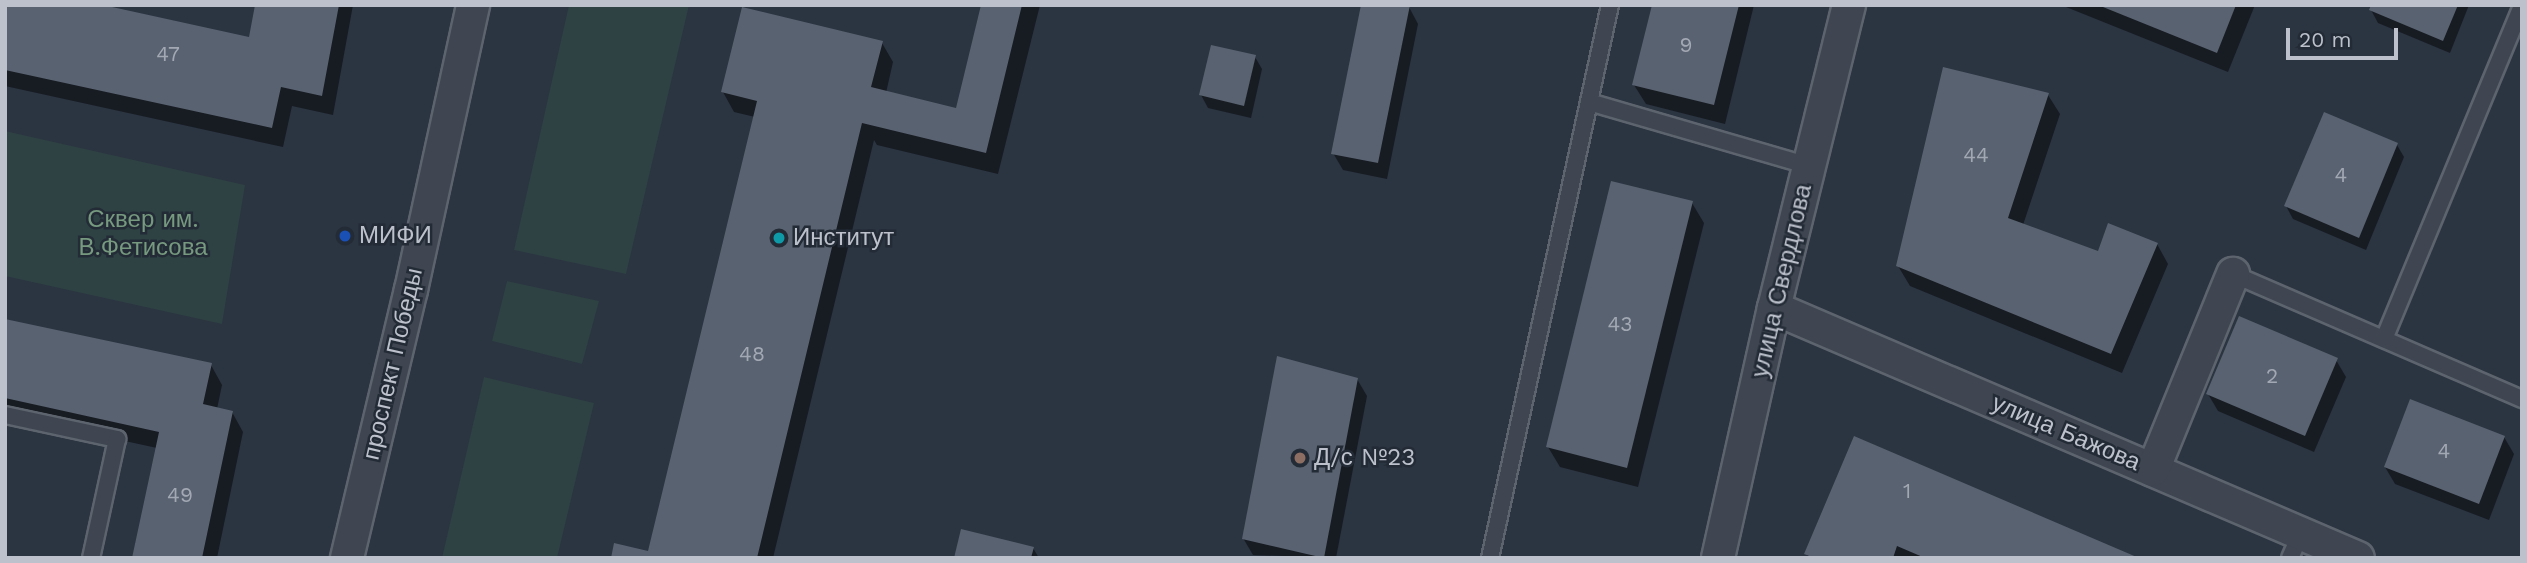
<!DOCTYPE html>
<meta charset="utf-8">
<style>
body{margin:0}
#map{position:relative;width:2527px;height:563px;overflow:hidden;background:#2b3441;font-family:"Work Sans",sans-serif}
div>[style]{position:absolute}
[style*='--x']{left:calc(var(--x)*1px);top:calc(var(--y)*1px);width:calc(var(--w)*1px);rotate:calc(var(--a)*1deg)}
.green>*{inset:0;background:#2e4143}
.shadow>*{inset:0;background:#0007}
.building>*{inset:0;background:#596270}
.roads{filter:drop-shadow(2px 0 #5d646e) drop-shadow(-2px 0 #5d646e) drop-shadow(0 2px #5d646e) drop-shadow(0 -2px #5d646e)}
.service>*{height:16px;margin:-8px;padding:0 8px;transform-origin:8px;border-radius:8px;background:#3f4651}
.minor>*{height:32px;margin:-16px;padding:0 16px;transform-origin:16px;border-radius:16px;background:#3f4651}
.dots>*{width:19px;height:19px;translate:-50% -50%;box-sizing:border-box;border:4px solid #232b36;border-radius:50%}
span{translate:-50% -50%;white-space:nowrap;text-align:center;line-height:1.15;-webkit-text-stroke:5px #232b36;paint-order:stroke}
.number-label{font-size:21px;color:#a3a9b4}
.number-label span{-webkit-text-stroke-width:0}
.park-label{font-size:24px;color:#76997f}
.poi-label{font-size:24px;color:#bcc1cb}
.left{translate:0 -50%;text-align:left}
.street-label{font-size:24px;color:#bcc1cb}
.frame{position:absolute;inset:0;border:7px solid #bcc1cb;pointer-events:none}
.scale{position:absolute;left:2286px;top:28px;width:112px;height:32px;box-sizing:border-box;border:4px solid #bcc1cb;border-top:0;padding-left:9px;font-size:21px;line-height:24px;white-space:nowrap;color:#bcc1cb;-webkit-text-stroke:5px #232b36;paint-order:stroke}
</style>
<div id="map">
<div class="green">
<i style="clip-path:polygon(569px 5px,689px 5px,626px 274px,514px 250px)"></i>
<i style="clip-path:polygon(5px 131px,245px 185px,222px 324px,5px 276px)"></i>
<i style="clip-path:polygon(507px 281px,599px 301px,582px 364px,492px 341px)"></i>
<i style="clip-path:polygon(484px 377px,594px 403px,557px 558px,442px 558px)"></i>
</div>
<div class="shadow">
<i style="clip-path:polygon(5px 5px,251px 40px,257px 5px,353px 5px,333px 115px,292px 106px,283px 147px,5px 86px)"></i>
<i style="clip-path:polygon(982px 5px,1040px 5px,998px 174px,877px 145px,874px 140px,773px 558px,612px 558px,650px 553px,755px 117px,734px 112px,723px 92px,882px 43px,893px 62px,886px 93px,957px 110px)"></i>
<i style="clip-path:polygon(1654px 5px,1754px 5px,1725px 124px,1646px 104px,1634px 85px)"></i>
<i style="clip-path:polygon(2061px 5px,2255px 5px,2228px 72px)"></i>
<i style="clip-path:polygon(2373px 5px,2469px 5px,2450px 53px,2378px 23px,2371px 10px)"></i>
<i style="clip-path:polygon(1409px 7px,1418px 24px,1387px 179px,1343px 170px,1333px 153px)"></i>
<i style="clip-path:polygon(1255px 57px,1262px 69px,1251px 118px,1208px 108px,1201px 95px)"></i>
<i style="clip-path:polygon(2048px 95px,2060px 114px,2023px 225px,2099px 253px,2157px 244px,2168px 264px,2122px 373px,1910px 286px,1898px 266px)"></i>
<i style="clip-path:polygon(2397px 145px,2404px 157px,2366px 250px,2293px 219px,2286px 206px)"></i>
<i style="clip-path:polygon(1692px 203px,1704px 223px,1638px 487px,1560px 467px,1548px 447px)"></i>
<i style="clip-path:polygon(5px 320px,211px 365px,222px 385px,217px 409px,232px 412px,243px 432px,217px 558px,133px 558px,157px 448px,5px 415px)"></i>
<i style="clip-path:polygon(2336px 360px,2346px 377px,2314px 452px,2218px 411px,2208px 394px)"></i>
<i style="clip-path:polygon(1357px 379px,1367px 396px,1336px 558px,1253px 555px,1243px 538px)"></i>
<i style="clip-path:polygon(2504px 437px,2514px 454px,2489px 520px,2395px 484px,2385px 467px)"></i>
<i style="clip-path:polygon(1855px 439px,2134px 558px,1809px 558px,1806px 554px)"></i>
<i style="clip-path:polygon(1033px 548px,1039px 558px,956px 558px)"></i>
</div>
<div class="building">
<i style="clip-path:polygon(5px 5px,103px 5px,249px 37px,255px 5px,339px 5px,322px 96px,281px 87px,272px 128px,5px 70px)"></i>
<i style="clip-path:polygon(981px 5px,1022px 5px,986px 153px,862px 123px,757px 558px,611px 558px,614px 543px,648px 551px,757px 101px,721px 92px,742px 7px,883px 41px,871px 87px,956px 108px)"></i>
<i style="clip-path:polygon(1361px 5px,1410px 5px,1378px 163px,1331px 154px)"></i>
<i style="clip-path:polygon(1652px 5px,1739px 5px,1714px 105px,1632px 85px)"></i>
<i style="clip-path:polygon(2098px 5px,2236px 5px,2217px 53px)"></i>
<i style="clip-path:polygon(2371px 5px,2458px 5px,2443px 41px,2369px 10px)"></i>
<i style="clip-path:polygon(1211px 45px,1256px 55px,1244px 106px,1199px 95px)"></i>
<i style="clip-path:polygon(1943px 67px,2049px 93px,2008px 218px,2098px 251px,2108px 223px,2158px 243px,2111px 354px,1896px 266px)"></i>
<i style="clip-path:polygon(2324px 112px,2398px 143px,2359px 238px,2284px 206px)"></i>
<i style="clip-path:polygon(1611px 181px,1693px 201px,1627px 468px,1546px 447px)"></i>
<i style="clip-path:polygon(2239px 316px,2338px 358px,2305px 436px,2206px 394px)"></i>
<i style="clip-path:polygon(5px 319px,212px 363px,203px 404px,233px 411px,202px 558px,132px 558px,159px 432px,5px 398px)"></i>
<i style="clip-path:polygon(1277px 356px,1358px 378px,1324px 558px,1242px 539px)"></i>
<i style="clip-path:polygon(2410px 399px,2505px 436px,2479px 504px,2384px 467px)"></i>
<i style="clip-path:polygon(1854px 436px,2139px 558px,1925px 558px,1897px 546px,1893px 558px,1814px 558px,1804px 554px)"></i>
<i style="clip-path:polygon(961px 529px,1034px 547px,1031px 558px,954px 558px)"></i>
</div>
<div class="roads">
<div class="service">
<i style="--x:1589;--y:102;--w:230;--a:16.2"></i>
<i style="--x:2233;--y:274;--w:315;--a:23.4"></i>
<i style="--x:2384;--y:339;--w:360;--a:-67.5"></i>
<i style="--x:5;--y:415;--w:115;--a:12.1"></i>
<i style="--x:117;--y:439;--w:122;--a:102.3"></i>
<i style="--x:1490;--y:558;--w:566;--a:-77.76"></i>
<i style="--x:2290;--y:558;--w:27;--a:-66"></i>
</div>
<div class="minor">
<i style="--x:1774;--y:308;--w:635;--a:23.17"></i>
<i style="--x:2153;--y:470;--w:212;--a:-67.8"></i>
<i style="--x:347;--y:558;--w:276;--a:-76.6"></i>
<i style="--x:411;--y:290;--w:292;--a:-77.7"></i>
<i style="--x:1718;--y:558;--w:256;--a:-77.4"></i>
<i style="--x:1774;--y:308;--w:312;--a:-76.1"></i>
</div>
</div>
<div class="dots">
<i style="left:345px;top:236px;background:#1a4fb4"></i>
<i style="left:779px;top:238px;background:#0f9aa8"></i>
<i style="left:1300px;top:458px;background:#8d6e63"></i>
</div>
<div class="number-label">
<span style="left:1686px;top:45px">9</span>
<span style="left:168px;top:54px">47</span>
<span style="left:1976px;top:155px">44</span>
<span style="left:2341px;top:175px">4</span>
<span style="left:1620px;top:324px">43</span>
<span style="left:752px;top:354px">48</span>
<span style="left:2272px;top:376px">2</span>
<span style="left:2444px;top:451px">4</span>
<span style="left:1907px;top:491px">1</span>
<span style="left:180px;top:495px">49</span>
</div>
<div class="park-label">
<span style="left:143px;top:234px">Сквер им.<br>В.Фетисова</span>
</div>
<div class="poi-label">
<span class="left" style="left:359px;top:236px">МИФИ</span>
<span class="left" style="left:793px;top:238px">Институт</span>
<span class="left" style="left:1314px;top:458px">Д/с №23</span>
</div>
<div class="street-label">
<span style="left:1782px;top:281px;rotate:-77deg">улица Свердлова</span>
<span style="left:393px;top:364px;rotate:-77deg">проспект Победы</span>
<span style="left:2066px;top:433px;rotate:23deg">улица Бажова</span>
</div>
<div class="frame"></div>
<div class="scale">20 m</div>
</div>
